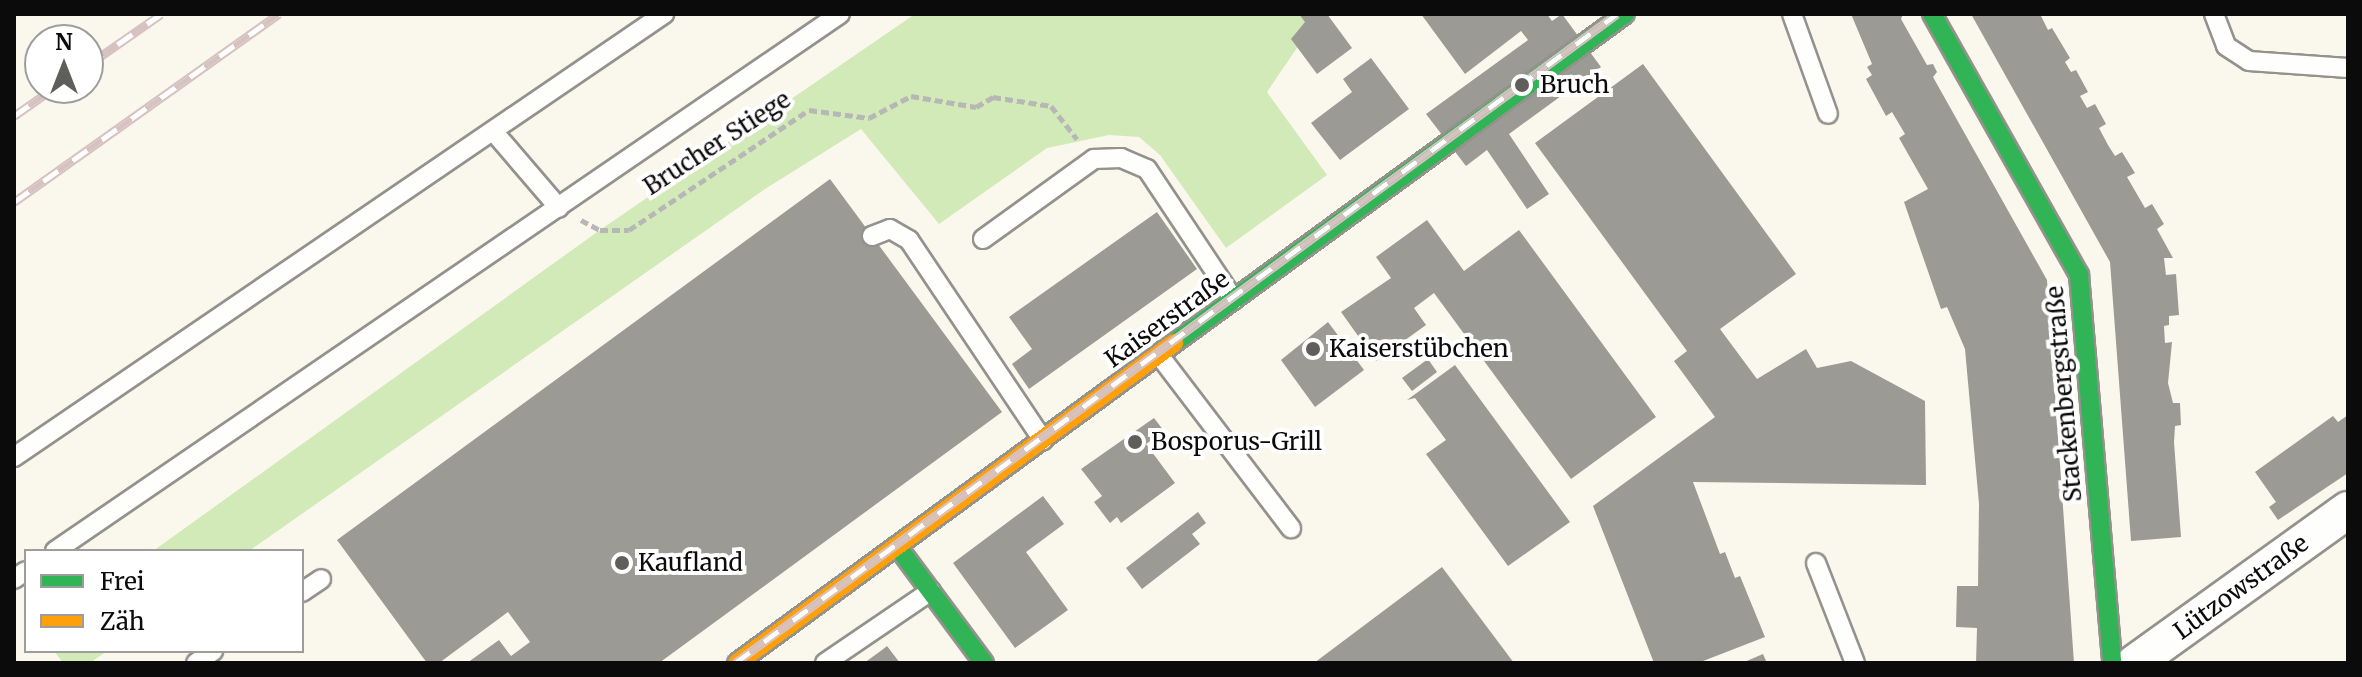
<!DOCTYPE html>
<meta charset="utf-8">
<style>
body{margin:0}
#map{position:relative;width:2362px;height:677px;overflow:hidden;background:#faf8ed;font-family:Merriweather,serif}
div>[style]{position:absolute}
[style*='--x']{left:calc(var(--x)*1px);top:calc(var(--y)*1px);width:calc(var(--w)*1px);rotate:calc(var(--a)*1deg)}
.forest>*{inset:0;background:#d2eab8}
.building>*{inset:0;background:#9c9a94}
.path>*{height:5px;margin-top:-2.5px;transform-origin:0;background:repeating-linear-gradient(90deg,#b7b7b5 0 8px,transparent 0 12px)}
.roads{filter:drop-shadow(2px 0 #93928d) drop-shadow(-2px 0 #93928d) drop-shadow(0 2px #93928d) drop-shadow(0 -2px #93928d)}
.lane>*{height:18px;margin:-9px;padding:0 9px;transform-origin:9px;border-radius:9px;background:#fefefc}
.street>*{height:36px;margin:-18px;padding:0 18px;transform-origin:18px;border-radius:18px;background:#fefefc}
.fast>*{height:18px;margin:-9px;padding:0 9px;transform-origin:9px;border-radius:9px;background:#30b455}
.slow>*{height:18px;margin:-9px;padding:0 9px;transform-origin:9px;border-radius:9px;background:#ff9f0a}
.rail>*{height:9px;margin-top:-4.5px;transform-origin:0;background:repeating-linear-gradient(90deg,#fff 0 18px,#d7c2c2 0 36px);box-sizing:border-box;border-block:2px solid #d7c2c2}
.dots>*{width:22px;height:22px;translate:-50% -50%;box-sizing:border-box;border:4px solid #fff;border-radius:50%}
span{translate:-50% -50%;white-space:nowrap;text-align:center;line-height:1.15;-webkit-text-stroke:8px #fff;paint-order:stroke}
.poi-label{font-size:24px;color:#0b0b0b}
.left{translate:0 -50%;text-align:left}
.street-label{font-size:24px;color:#0b0b0b}
.frame{position:absolute;inset:0;border:16px solid #0b0b0b;pointer-events:none}
.legend{position:absolute;left:24px;top:549px;width:280px;height:104px;box-sizing:border-box;background:#fff;border:2px solid #9d9d9d;margin:0;padding:10px 14px;list-style:none;font-size:24px;color:#0b0b0b}
.legend li{display:flex;align-items:center;gap:16px;height:40px}
.legend b{width:40px;border:2px solid #9d9d9d}
.north{position:absolute;left:24px;top:24px;width:80px;height:80px;box-sizing:border-box;background:#fff;border:2px solid #9d9d9d;border-radius:50%;rotate:0deg;font-size:22px;font-weight:700;line-height:32px;text-align:center;color:#0b0b0b}
.north::after{content:'';display:block;margin:auto;width:28px;height:36px;background:#5f5e5a;clip-path:polygon(50% 0,100% 100%,50% 72%,0 100%)}
</style>
<div id="map">
<div class="forest">
<i style="clip-path:polygon(915px 14px,1320px 14px,1267px 92px,1327px 175px,1226px 248px,1160px 155px,1139px 137px,1109px 135px,1047px 148px,939px 224px,861px 129px,765px 189px,249px 551px,153px 551px,600px 230px)"></i>
<i style="clip-path:polygon(54px 651px,107px 651px,90px 663px,63px 663px)"></i>
</div>
<div class="building">
<i style="clip-path:polygon(1299px 14px,1327px 14px,1352px 48px,1317px 74px,1291px 39px,1305px 22px)"></i>
<i style="clip-path:polygon(1421px 14px,1547px 14px,1552px 21px,1562px 14px,1601px 67px,1509px 134px,1549px 194px,1527px 209px,1487px 150px,1466px 166px,1426px 114px,1528px 40px,1521px 31px,1465px 74px)"></i>
<i style="clip-path:polygon(1851px 14px,1903px 14px,1901px 19px,1927px 65px,1933px 64px,1937px 72px,1933px 77px,2047px 280px,2074px 663px,1976px 663px,1977px 628px,1956px 627px,1957px 586px,1978px 586px,1979px 504px,1965px 349px,1947px 307px,1941px 309px,1904px 202px,1928px 189px,1899px 138px,1905px 134px,1892px 112px,1886px 116px,1866px 79px,1872px 75px,1867px 67px,1872px 64px)"></i>
<i style="clip-path:polygon(1971px 14px,2040px 14px,2048px 30px,2052px 28px,2070px 58px,2065px 62px,2071px 72px,2076px 70px,2088px 92px,2080px 96px,2087px 108px,2095px 104px,2106px 124px,2099px 128px,2108px 145px,2115px 156px,2122px 152px,2135px 173px,2127px 177px,2145px 208px,2152px 204px,2164px 224px,2157px 229px,2173px 258px,2164px 258px,2166px 275px,2176px 274px,2179px 315px,2169px 316px,2169px 325px,2164px 326px,2165px 343px,2172px 342px,2168px 383px,2173px 403px,2180px 403px,2181px 425px,2175px 426px,2174px 442px,2181px 537px,2131px 541px,2110px 262px)"></i>
<i style="clip-path:polygon(1371px 58px,1409px 109px,1340px 160px,1311px 123px,1352px 92px,1343px 79px)"></i>
<i style="clip-path:polygon(1643px 64px,1796px 274px,1720px 329px,1757px 379px,1806px 349px,1817px 368px,1851px 361px,1925px 401px,1926px 485px,1693px 482px,1720px 554px,1725px 552px,1735px 578px,1740px 576px,1765px 637px,1698px 663px,1654px 663px,1593px 506px,1715px 417px,1674px 361px,1687px 351px,1535px 143px)"></i>
<i style="clip-path:polygon(830px 179px,1002px 412px,659px 663px,467px 663px,499px 640px,511px 656px,530px 642px,508px 612px,439px 663px,427px 663px,337px 540px)"></i>
<i style="clip-path:polygon(1157px 212px,1197px 269px,1029px 389px,1012px 364px,1032px 349px,1009px 317px)"></i>
<i style="clip-path:polygon(1427px 220px,1464px 271px,1519px 230px,1656px 417px,1571px 479px,1434px 293px,1414px 308px,1426px 325px,1376px 361px,1341px 312px,1391px 278px,1376px 257px)"></i>
<i style="clip-path:polygon(1328px 322px,1364px 370px,1315px 407px,1281px 360px)"></i>
<i style="clip-path:polygon(1428px 359px,1437px 372px,1412px 391px,1402px 378px)"></i>
<i style="clip-path:polygon(1455px 365px,1570px 522px,1508px 566px,1426px 454px,1446px 440px,1415px 398px,1407px 400px)"></i>
<i style="clip-path:polygon(2348px 415px,2348px 473px,2278px 520px,2269px 507px,2276px 502px,2255px 472px,2333px 416px,2338px 422px)"></i>
<i style="clip-path:polygon(1154px 418px,1164px 431px,1146px 444px,1175px 483px,1121px 523px,1117px 517px,1110px 523px,1094px 502px,1102px 496px,1081px 469px)"></i>
<i style="clip-path:polygon(1043px 496px,1064px 524px,1026px 552px,1068px 610px,1015px 648px,953px 563px)"></i>
<i style="clip-path:polygon(1198px 512px,1206px 523px,1192px 534px,1200px 544px,1142px 589px,1126px 568px)"></i>
<i style="clip-path:polygon(1442px 567px,1514px 663px,1314px 663px)"></i>
<i style="clip-path:polygon(887px 646px,900px 663px,864px 663px,882px 650px)"></i>
<i style="clip-path:polygon(1763px 654px,1767px 663px,1742px 663px)"></i>
</div>
<div class="path">
<i style="--x:581;--y:220;--w:21;--a:28"></i>
<i style="--x:600;--y:230;--w:29;--a:0"></i>
<i style="--x:629;--y:230;--w:216;--a:-33.7"></i>
<i style="--x:809;--y:110;--w:61;--a:7.6"></i>
<i style="--x:869;--y:118;--w:47;--a:-27.6"></i>
<i style="--x:911;--y:96;--w:66;--a:9.6"></i>
<i style="--x:976;--y:107;--w:20;--a:-30"></i>
<i style="--x:993;--y:97;--w:59;--a:8.8"></i>
<i style="--x:1051;--y:106;--w:42;--a:51.8"></i>
</div>
<div class="roads">
<div class="lane">
<i style="--x:1792;--y:14;--w:106;--a:70.2"></i>
<i style="--x:2214;--y:14;--w:34;--a:69"></i>
<i style="--x:2226;--y:46;--w:27;--a:33"></i>
<i style="--x:2249;--y:61;--w:99;--a:4"></i>
<i style="--x:493;--y:131;--w:101;--a:49.4"></i>
<i style="--x:872;--y:236;--w:19;--a:-21"></i>
<i style="--x:890;--y:229;--w:22;--a:30"></i>
<i style="--x:909;--y:240;--w:241;--a:56.2"></i>
<i style="--x:983;--y:239;--w:137;--a:-35.8"></i>
<i style="--x:1094;--y:159;--w:27;--a:-2"></i>
<i style="--x:1121;--y:158;--w:28;--a:23"></i>
<i style="--x:1147;--y:169;--w:157;--a:56.4"></i>
<i style="--x:1159;--y:355;--w:218;--a:52.7"></i>
<i style="--x:14;--y:457;--w:787;--a:-34.28"></i>
<i style="--x:55;--y:551;--w:951;--a:-34.38"></i>
<i style="--x:1816;--y:563;--w:107;--a:68.7"></i>
<i style="--x:14;--y:579;--w:14;--a:-34"></i>
<i style="--x:302;--y:592;--w:23;--a:-34"></i>
<i style="--x:196;--y:663;--w:21;--a:-35"></i>
<i style="--x:825;--y:663;--w:128;--a:-34.2"></i>
</div>
<div class="street">
<i style="--x:2135;--y:663;--w:262;--a:-35.7"></i>
</div>
<div class="fast">
<i style="--x:1932;--y:14;--w:300;--a:60.6"></i>
<i style="--x:2079;--y:275;--w:389;--a:85.1"></i>
<i style="--x:1174;--y:343;--w:558;--a:-36.11"></i>
<i style="--x:897;--y:546;--w:146;--a:53.4"></i>
</div>
<div class="slow">
<i style="--x:737;--y:663;--w:542;--a:-36.21"></i>
</div>
</div>
<div class="rail">
<i style="--x:88;--y:65;--w:89;--a:-34.9"></i>
<i style="--x:14;--y:116;--w:49;--a:-35"></i>
<i style="--x:14;--y:202;--w:325;--a:-35.4"></i>
<i style="--x:735;--y:663;--w:1095;--a:-36.35"></i>
</div>
<div class="dots">
<i style="left:1522px;top:85px;background:#5f5e5a"></i>
<i style="left:1313px;top:349px;background:#5f5e5a"></i>
<i style="left:1135px;top:442px;background:#5f5e5a"></i>
<i style="left:622px;top:563px;background:#5f5e5a"></i>
</div>
<div class="poi-label">
<span class="left" style="left:1540px;top:85px">Bruch</span>
<span class="left" style="left:1329px;top:349px">Kaiserstübchen</span>
<span class="left" style="left:1151px;top:442px">Bosporus-Grill</span>
<span class="left" style="left:638px;top:563px">Kaufland</span>
</div>
<div class="street-label">
<span style="left:717px;top:143px;rotate:-33deg">Brucher Stiege</span>
<span style="left:1167px;top:319px;rotate:-36deg">Kaiserstraße</span>
<span style="left:2064px;top:394px;rotate:-95deg">Stackenbergstraße</span>
<span style="left:2241px;top:587px;rotate:-36deg">Lützowstraße</span>
</div>
<div class="frame"></div>
<ul class="legend">
<li><b style="height:10px;background:#30b455"></b>Frei</li>
<li><b style="height:10px;background:#ff9f0a"></b>Zäh</li>
</ul>
<div class="north">N</div>
</div>
